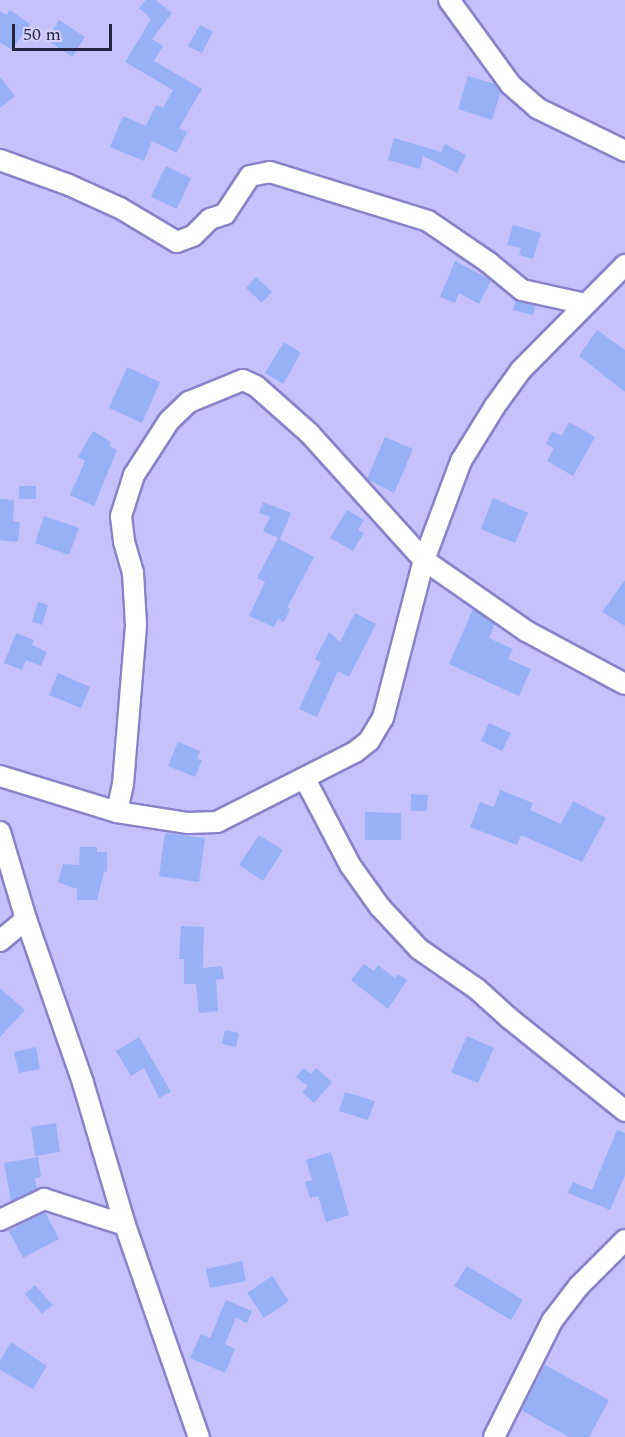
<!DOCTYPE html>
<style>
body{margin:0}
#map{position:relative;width:625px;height:1437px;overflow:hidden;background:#c6c1fd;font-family:Spectral,serif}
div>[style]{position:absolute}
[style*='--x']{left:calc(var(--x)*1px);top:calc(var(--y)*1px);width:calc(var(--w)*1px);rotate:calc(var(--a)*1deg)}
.building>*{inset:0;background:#96b1f6}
.roads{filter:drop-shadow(2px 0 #8982c9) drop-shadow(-2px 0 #8982c9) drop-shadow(0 2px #8982c9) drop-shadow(0 -2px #8982c9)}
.minor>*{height:20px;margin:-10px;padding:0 10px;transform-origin:10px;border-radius:10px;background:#fff}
span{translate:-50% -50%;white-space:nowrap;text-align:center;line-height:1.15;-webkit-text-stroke:6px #d3d0fe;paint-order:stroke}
.scale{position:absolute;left:12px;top:24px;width:100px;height:27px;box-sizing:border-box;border:3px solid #272441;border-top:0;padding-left:8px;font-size:18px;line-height:21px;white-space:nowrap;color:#272441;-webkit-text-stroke:4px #d3d0fe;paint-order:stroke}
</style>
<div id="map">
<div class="building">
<i style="clip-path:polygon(146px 0,156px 0,172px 13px,152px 39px,163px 46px,154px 61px,202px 89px,179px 128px,187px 132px,177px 153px,152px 141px,144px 161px,110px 147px,123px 116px,146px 126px,156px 105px,163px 108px,173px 90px,125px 62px,151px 19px,139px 8px)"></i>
<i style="clip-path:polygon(10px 10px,30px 24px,12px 50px,0 42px,0 11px,6px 15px)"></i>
<i style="clip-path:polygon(59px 20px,85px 37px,72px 57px,47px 40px)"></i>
<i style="clip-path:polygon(200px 25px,213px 32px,202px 53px,188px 46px)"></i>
<i style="clip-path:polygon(468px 76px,495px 84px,501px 91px,492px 120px,458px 109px)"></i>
<i style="clip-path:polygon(0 77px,15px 96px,0 108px)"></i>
<i style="clip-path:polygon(394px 138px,441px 152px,445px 144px,466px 155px,457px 173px,423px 156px,420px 169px,388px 160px)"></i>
<i style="clip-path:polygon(166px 166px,191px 178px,177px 209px,151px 197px)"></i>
<i style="clip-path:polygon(513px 225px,541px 233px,533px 259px,519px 255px,521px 248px,507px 245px)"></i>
<i style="clip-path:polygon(455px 261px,491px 280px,479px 304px,459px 293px,455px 303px,440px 297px)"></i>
<i style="clip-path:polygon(256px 277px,272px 292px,262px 303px,246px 288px)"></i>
<i style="clip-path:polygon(516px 300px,536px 305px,533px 315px,513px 310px)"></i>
<i style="clip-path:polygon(597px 330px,625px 350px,625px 392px,579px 356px)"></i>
<i style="clip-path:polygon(284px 342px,301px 353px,283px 384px,265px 373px)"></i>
<i style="clip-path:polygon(127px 367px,160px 382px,142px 423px,109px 408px)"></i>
<i style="clip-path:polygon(569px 422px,595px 437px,573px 476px,547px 461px,554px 448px,546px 444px,552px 431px,562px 436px)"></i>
<i style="clip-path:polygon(93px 431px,111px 442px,109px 446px,117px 450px,94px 506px,70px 495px,85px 461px,78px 457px)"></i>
<i style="clip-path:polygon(385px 437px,413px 449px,394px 493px,367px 479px)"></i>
<i style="clip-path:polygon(19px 486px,36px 486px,36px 499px,19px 499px)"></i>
<i style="clip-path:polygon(493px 498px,528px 513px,515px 543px,481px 529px)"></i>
<i style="clip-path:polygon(0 499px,14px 500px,13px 521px,20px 522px,18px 542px,0 540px)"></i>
<i style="clip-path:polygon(263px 502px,291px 513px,280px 539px,314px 557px,287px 608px,290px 609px,284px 622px,278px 619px,274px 627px,249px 616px,265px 582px,257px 578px,278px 538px,263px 531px,270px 517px,259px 513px)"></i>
<i style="clip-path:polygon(347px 510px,364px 520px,358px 530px,364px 533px,353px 551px,330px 538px)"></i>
<i style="clip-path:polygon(44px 516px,79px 528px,69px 555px,35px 543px)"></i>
<i style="clip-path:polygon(625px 580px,625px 626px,602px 612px)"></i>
<i style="clip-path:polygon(38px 602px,48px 605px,42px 625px,32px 622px)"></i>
<i style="clip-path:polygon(473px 609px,495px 624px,489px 638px,513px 649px,508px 659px,531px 669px,519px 696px,449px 664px)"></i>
<i style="clip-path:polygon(355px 613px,376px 624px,349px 677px,338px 671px,317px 717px,299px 709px,321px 662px,315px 659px,329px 632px,340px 642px)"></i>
<i style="clip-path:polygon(16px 633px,34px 640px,32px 645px,47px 652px,41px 666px,26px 660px,22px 670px,4px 663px)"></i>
<i style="clip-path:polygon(58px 673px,90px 687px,81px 708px,49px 695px)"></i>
<i style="clip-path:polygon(489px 723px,511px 733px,502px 751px,481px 741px)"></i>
<i style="clip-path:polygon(178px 742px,200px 751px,197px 759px,202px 760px,195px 777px,168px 766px)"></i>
<i style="clip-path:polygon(500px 790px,533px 803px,530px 810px,561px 824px,573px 801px,606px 818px,582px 862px,521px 835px,517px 845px,470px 827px,480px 802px,494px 807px)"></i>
<i style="clip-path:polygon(411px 794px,428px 795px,427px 811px,411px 811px)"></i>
<i style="clip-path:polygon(365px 812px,401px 813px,401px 840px,365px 840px)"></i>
<i style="clip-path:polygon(165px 833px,205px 838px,199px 882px,159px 876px)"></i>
<i style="clip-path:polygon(259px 835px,283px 850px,263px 881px,239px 865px)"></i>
<i style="clip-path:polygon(80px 847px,97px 847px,97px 852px,107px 852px,107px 871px,104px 872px,97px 900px,77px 900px,77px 889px,58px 882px,63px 864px,79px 865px)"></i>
<i style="clip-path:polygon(181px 926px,204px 927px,203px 968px,222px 966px,224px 979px,216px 980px,218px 1011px,199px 1013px,196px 984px,184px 984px,184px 959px,179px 959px)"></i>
<i style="clip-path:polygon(364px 964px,374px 971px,378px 965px,395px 978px,398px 974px,407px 980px,388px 1009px,351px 980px)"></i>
<i style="clip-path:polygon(0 988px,25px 1010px,0 1037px)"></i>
<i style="clip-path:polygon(225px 1030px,239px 1033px,236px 1047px,222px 1044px)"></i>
<i style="clip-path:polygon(467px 1036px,494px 1048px,478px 1083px,451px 1072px)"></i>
<i style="clip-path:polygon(139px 1037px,171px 1092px,159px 1098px,144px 1068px,131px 1076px,116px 1051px)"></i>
<i style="clip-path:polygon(36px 1047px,40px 1069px,19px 1073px,14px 1052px)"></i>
<i style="clip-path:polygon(304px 1068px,311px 1074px,316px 1068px,332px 1082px,314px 1103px,302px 1092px,308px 1086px,296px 1077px)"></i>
<i style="clip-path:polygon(345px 1092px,375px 1101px,368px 1120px,339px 1111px)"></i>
<i style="clip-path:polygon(56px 1123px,60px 1152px,35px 1156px,31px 1127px)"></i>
<i style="clip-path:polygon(617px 1130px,625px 1133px,625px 1175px,610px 1210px,568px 1193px,573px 1182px,592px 1190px)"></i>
<i style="clip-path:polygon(331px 1152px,349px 1215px,326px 1222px,318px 1196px,310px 1198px,305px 1182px,312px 1180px,306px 1160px)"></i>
<i style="clip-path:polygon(38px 1157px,41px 1177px,35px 1178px,37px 1189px,11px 1201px,4px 1163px)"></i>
<i style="clip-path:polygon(45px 1212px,59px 1239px,23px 1258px,9px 1231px)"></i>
<i style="clip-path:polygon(242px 1261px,246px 1281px,210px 1288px,206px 1269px)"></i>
<i style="clip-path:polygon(467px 1266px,523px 1300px,511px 1320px,454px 1286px)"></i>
<i style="clip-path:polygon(272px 1276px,289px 1301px,264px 1318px,247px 1293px)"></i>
<i style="clip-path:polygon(35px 1285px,53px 1305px,42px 1314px,25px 1294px)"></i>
<i style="clip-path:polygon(226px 1300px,252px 1311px,247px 1323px,236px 1318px,225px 1344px,235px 1349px,225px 1373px,190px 1358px,201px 1334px,210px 1338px)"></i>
<i style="clip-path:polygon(11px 1342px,47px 1366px,33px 1389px,0 1370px,0 1361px)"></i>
<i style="clip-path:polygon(545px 1365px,609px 1400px,589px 1437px,569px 1437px,521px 1410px)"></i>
</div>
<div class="roads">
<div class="minor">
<i style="--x:449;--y:0;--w:105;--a:53.9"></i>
<i style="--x:511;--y:85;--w:35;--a:41"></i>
<i style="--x:537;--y:108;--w:98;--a:26"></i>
<i style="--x:0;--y:160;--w:73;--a:19.9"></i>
<i style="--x:69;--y:185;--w:56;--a:24.3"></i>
<i style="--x:120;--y:208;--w:66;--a:30.8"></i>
<i style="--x:177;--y:242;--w:17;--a:-21"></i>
<i style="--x:193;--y:236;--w:24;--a:-45"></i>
<i style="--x:210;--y:219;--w:16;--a:-18"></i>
<i style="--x:225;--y:214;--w:45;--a:-56.7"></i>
<i style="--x:250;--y:176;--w:20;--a:-11"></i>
<i style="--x:270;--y:172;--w:165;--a:17.2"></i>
<i style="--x:428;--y:221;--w:73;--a:34.3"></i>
<i style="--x:488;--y:262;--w:44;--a:39.5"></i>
<i style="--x:522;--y:290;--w:65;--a:12.5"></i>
<i style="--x:0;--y:776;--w:122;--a:17.1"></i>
<i style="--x:117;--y:812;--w:72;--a:8.8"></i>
<i style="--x:188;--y:823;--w:29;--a:-2"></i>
<i style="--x:217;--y:822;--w:155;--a:-26.9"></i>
<i style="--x:355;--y:752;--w:18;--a:-38"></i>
<i style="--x:369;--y:741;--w:27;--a:-59"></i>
<i style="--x:383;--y:718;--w:163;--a:-75.5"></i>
<i style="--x:424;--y:560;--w:106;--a:-69.5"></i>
<i style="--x:461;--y:461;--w:65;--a:-58.3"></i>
<i style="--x:495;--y:406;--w:44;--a:-54.2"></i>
<i style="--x:521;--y:370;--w:148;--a:-45.3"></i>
<i style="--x:305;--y:779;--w:97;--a:62.4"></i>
<i style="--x:350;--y:865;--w:52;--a:54.5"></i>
<i style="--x:380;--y:907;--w:57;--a:47.1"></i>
<i style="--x:419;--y:949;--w:70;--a:34.6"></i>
<i style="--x:477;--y:989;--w:43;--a:42.2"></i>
<i style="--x:509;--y:1018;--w:149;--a:38.7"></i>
<i style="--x:117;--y:812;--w:29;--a:-78"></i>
<i style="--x:123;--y:784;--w:160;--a:-85.3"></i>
<i style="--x:136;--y:625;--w:52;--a:-93.3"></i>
<i style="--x:133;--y:573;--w:33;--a:-106"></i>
<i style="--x:124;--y:541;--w:25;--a:-97"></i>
<i style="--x:121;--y:516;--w:43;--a:-72.4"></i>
<i style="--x:134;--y:475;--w:64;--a:-57.1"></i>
<i style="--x:169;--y:421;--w:28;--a:-44"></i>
<i style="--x:189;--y:402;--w:58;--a:-22.2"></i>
<i style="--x:243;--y:380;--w:14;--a:25"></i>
<i style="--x:256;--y:386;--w:72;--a:41.6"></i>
<i style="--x:310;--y:434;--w:170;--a:47.9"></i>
<i style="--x:424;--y:560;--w:124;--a:34.8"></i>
<i style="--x:526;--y:631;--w:112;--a:28.2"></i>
<i style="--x:0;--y:832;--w:91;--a:73.4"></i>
<i style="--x:26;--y:919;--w:174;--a:70.8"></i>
<i style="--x:83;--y:1083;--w:148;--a:73.5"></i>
<i style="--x:125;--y:1225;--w:225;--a:70.8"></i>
<i style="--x:0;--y:941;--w:34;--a:-40"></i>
<i style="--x:0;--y:1220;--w:49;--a:-25.5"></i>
<i style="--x:44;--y:1199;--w:85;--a:17.8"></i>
<i style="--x:494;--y:1437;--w:130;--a:-63.4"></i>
<i style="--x:552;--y:1321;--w:44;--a:-52.4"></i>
<i style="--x:579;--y:1286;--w:65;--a:-45"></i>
</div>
</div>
<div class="scale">50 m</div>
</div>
